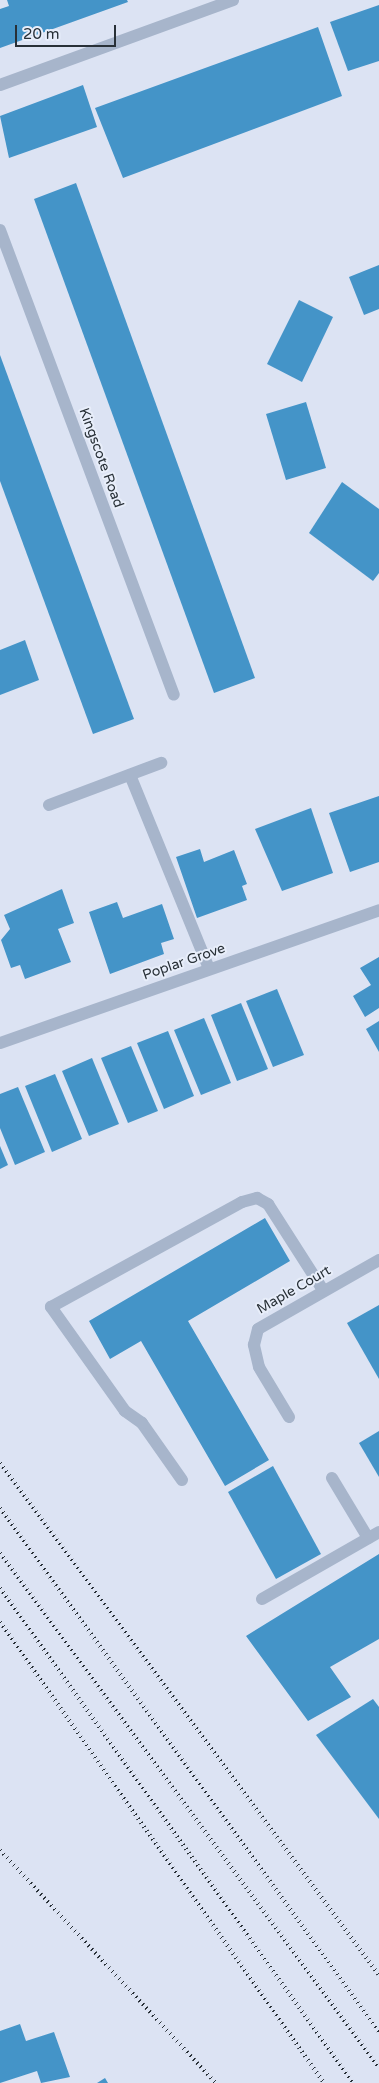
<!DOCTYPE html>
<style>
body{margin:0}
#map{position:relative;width:379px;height:2083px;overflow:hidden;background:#dce3f3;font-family:"Varela Round",sans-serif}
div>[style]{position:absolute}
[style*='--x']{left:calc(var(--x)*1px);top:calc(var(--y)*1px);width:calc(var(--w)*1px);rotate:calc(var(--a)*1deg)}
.building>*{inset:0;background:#4494c8}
.minor>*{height:12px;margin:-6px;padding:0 6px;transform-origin:6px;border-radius:6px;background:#a7b5cb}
.rail>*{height:4px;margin-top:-2px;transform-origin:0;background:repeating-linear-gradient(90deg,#283037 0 1px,transparent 0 5px)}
span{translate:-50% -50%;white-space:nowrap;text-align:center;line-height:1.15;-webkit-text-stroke:4px #e8eefa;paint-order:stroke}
.street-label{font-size:14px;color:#283037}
.scale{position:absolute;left:15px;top:25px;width:101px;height:22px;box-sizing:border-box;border:2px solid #283037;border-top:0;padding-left:6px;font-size:15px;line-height:18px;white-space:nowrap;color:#283037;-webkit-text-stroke:4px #e8eefa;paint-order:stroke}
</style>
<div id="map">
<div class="building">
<i style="clip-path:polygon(7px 0,127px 0,128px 2px,0 48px,0 9px,9px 6px)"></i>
<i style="clip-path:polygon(379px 5px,379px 61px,348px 71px,330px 22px)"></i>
<i style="clip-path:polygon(318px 27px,342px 96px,123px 178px,95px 108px)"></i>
<i style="clip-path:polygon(83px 85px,97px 127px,9px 158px,0 116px)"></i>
<i style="clip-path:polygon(76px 183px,255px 678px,214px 693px,34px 199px)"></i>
<i style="clip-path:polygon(379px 265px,379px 309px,364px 315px,349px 277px)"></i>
<i style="clip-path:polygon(299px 300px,333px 317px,302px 382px,267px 364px)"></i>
<i style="clip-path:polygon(0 355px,134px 719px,93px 734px,0 481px)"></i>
<i style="clip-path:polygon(306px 402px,326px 468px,286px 480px,266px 414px)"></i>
<i style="clip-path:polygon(342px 482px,379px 509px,379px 573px,373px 581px,309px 533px)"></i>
<i style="clip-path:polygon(25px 640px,39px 680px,0 695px,0 650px)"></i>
<i style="clip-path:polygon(379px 796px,379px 862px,350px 872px,329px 813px)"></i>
<i style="clip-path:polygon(311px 808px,333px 873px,282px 891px,255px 829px)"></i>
<i style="clip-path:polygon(200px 849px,204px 862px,234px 850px,247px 884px,242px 886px,247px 900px,197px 918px,176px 857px)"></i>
<i style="clip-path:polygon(62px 889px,74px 923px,58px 929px,71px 962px,25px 979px,20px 965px,11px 968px,1px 940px,10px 929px,4px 915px)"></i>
<i style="clip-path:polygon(117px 902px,123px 918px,162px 904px,174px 939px,161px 943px,164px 954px,110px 974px,89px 912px)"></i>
<i style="clip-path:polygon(379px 957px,379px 1008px,365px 1017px,353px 996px,371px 985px,360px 968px)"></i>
<i style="clip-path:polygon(277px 989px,304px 1055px,273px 1067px,246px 1001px)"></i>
<i style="clip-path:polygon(241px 1003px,268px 1069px,237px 1081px,211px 1015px)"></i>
<i style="clip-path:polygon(204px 1018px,231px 1083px,201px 1095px,174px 1030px)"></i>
<i style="clip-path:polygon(379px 1021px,379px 1052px,366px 1029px)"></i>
<i style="clip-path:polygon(168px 1031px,194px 1096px,164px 1109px,137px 1043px)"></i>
<i style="clip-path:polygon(131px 1046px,158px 1111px,128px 1123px,101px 1058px)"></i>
<i style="clip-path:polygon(92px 1058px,119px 1124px,89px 1136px,62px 1071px)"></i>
<i style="clip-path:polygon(55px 1074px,82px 1139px,52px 1152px,25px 1086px)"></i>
<i style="clip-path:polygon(18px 1087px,45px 1152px,15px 1165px,0 1128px,0 1094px)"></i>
<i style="clip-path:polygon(0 1146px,8px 1165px,0 1169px)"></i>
<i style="clip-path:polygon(265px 1218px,290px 1261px,188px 1321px,269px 1460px,225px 1486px,141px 1341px,110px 1359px,89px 1321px)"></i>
<i style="clip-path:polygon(379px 1305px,379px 1379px,347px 1323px)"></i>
<i style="clip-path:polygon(379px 1431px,379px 1477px,359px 1443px)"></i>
<i style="clip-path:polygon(273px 1466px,321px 1554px,276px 1579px,228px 1492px)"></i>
<i style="clip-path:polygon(379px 1554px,379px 1639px,330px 1667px,351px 1697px,308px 1721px,246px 1636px)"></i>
<i style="clip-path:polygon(373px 1699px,379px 1707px,379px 1819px,316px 1735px)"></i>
<i style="clip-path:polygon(20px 2024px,26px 2041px,54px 2032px,70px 2077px,41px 2083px,37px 2071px,0 2083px,0 2031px)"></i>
<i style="clip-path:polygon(105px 2078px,108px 2083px,97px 2083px)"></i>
</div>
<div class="minor">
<i style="--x:0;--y:85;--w:248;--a:-20"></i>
<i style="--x:0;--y:230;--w:496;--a:69.5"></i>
<i style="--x:130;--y:775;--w:209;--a:67.8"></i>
<i style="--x:49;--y:805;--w:120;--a:-20.6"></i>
<i style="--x:0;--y:1043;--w:402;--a:-19.3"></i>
<i style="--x:289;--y:1417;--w:58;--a:-121"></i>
<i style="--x:259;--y:1367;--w:23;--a:-103"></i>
<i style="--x:254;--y:1345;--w:16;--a:-76"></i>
<i style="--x:258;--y:1329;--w:139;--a:-29.7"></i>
<i style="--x:332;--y:1478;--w:70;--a:59"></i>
<i style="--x:182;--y:1480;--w:70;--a:-125.1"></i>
<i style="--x:142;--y:1423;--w:21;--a:-145"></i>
<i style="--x:125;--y:1411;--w:128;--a:-125.4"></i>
<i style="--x:51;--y:1307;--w:218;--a:-28.8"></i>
<i style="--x:242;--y:1202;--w:16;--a:-15"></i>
<i style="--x:257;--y:1198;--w:13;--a:29"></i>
<i style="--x:268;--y:1204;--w:102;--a:57.4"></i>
<i style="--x:262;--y:1599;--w:135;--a:-29.8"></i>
</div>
<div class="rail">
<i style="--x:0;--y:1463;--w:637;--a:53.49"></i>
<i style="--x:0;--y:1508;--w:647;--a:54.12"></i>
<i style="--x:0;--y:1553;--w:639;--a:53.65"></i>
<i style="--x:0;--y:1588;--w:608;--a:54.51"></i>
<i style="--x:0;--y:1622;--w:563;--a:54.9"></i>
<i style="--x:0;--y:1850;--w:318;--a:47.2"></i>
</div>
<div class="street-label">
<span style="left:101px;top:458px;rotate:70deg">Kingscote Road</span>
<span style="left:184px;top:962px;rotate:-19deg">Poplar Grove</span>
<span style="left:294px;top:1290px;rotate:-30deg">Maple Court</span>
</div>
<div class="scale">20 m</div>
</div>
